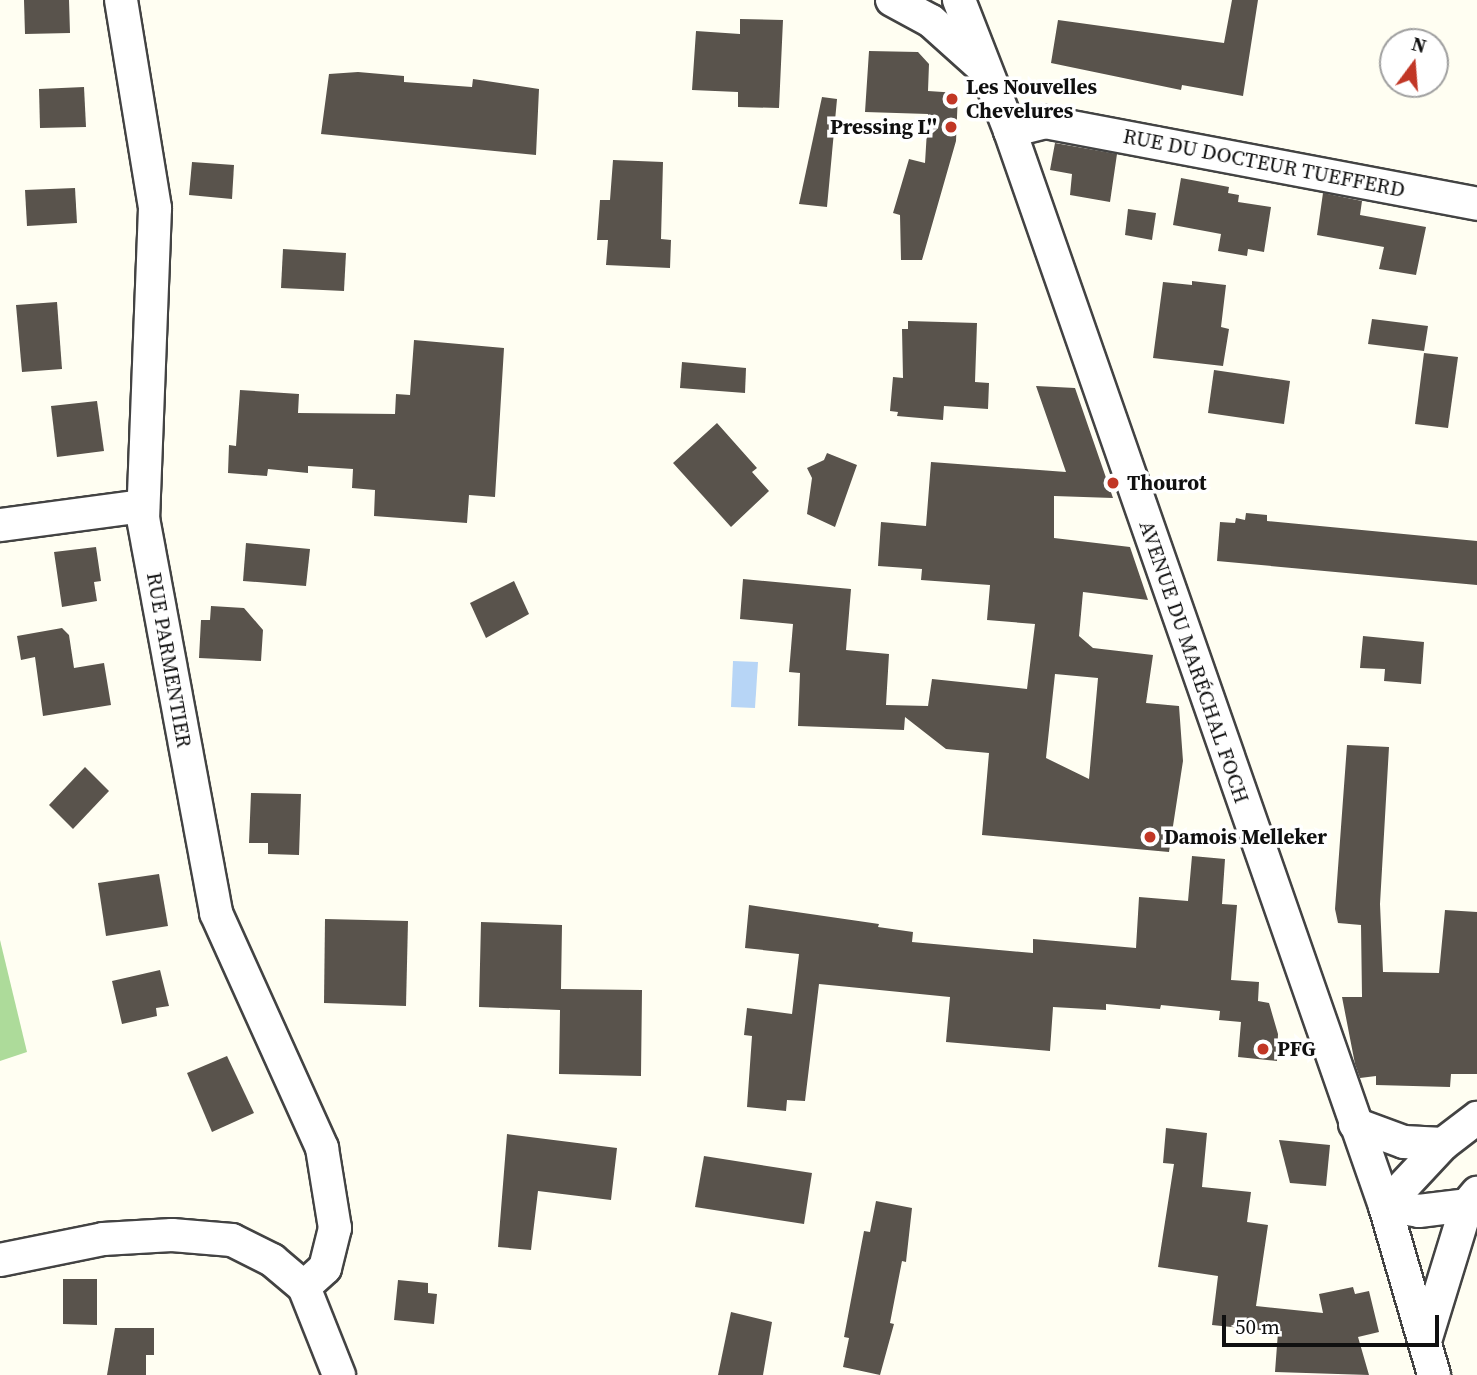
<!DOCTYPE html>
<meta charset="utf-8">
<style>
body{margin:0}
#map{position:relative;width:1477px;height:1375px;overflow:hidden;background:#fffef2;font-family:"Source Serif 4",serif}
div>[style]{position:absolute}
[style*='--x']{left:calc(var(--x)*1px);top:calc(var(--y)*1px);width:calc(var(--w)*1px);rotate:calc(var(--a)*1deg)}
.forest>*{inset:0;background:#addb9a}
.water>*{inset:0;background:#b7d5f6}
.building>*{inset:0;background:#59534c}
.roads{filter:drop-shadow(2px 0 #434343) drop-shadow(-2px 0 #434343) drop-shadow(0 2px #434343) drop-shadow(0 -2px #434343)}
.minor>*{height:32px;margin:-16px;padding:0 16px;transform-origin:16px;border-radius:16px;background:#fff}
.dots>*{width:19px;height:19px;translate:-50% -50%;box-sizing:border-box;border:4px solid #fff;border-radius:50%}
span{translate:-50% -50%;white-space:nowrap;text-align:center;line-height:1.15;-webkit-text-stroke:7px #fff;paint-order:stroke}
.poi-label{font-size:21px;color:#101010;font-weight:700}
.left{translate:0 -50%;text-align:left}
.right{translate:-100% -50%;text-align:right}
.street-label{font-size:21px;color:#101010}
.north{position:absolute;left:1379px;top:28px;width:70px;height:70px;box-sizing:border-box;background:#fff;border:2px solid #9f9f9f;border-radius:50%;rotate:16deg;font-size:19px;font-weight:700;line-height:28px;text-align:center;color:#101010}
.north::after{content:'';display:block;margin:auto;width:24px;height:32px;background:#c13726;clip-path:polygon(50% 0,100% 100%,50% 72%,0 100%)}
.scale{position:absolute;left:1222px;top:1315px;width:217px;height:32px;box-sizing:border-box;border:4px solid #101010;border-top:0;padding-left:9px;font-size:21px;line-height:24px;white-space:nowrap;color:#101010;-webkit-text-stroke:5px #fff;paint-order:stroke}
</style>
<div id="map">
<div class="forest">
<i style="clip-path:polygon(0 940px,27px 1052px,0 1061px)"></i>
</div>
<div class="water">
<i style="clip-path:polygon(733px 661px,758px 662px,755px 708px,731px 707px)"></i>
</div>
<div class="building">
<i style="clip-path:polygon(24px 0,69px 0,70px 33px,25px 34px)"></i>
<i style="clip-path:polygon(1232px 0,1258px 0,1243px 96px,1182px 85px,1181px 90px,1051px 63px,1058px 20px,1224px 43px)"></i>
<i style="clip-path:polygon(740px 19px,783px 20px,779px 108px,738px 107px,738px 92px,692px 90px,696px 31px,740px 34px)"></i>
<i style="clip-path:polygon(869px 51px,918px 52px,929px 64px,928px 91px,958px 93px,956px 141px,922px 260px,901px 260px,900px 215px,893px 213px,909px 159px,925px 163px,928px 114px,865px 112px)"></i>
<i style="clip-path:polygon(358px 72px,404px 76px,404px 82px,472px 87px,473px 79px,539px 89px,536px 155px,321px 134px,329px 74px)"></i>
<i style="clip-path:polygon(84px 87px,86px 127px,40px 128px,39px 89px)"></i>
<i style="clip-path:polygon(822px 97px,837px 99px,827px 207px,799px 204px)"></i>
<i style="clip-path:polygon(1055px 143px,1117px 154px,1110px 202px,1070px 195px,1072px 174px,1050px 170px)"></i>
<i style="clip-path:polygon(613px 160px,663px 162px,661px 239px,671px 240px,670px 268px,606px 265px,608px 240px,597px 240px,600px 200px,610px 200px)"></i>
<i style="clip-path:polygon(192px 162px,234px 165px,232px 199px,189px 195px)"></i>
<i style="clip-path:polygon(1181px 178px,1229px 187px,1228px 193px,1239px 195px,1238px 202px,1271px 207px,1264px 252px,1248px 249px,1247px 256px,1218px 251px,1221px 234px,1173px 225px)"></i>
<i style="clip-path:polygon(75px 188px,77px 223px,27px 226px,25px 190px)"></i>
<i style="clip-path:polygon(1323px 193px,1362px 201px,1360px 215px,1426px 227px,1416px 275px,1379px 269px,1384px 247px,1317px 235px)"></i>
<i style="clip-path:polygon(1128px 209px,1156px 213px,1152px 240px,1125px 235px)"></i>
<i style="clip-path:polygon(283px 249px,346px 253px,344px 291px,281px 288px)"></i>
<i style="clip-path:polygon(1192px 281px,1226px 285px,1221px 327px,1229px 329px,1223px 366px,1153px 358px,1163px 282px,1192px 285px)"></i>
<i style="clip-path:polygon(57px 302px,62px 369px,22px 372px,16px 305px)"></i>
<i style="clip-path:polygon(1372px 319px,1428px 326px,1424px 351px,1368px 344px)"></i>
<i style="clip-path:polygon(908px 321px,977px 323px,975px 382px,989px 383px,988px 409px,944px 406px,943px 420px,897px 416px,898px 412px,890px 411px,893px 377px,903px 378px,902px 329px,908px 329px)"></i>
<i style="clip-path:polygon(414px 340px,504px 348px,495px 497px,469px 495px,467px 523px,374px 516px,375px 490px,352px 488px,353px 469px,308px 466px,308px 473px,268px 469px,267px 476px,228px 473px,229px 445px,236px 446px,240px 390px,299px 394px,298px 413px,395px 414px,396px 394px,410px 395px)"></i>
<i style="clip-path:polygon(1424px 353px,1458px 357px,1448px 428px,1415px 424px)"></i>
<i style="clip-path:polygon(682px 362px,746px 368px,745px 393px,680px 388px)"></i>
<i style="clip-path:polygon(1214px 370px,1290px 381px,1284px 424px,1208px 413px)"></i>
<i style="clip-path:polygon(evenodd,1036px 386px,1075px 388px,1113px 498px,1054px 496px,1054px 538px,1130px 547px,1148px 600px,1083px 592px,1079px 636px,1093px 648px,1153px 655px,1146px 703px,1179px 706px,1183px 761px,1169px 852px,982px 835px,989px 753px,946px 749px,905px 717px,904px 730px,798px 726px,800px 673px,789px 672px,793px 624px,740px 619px,743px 579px,851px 589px,846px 650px,889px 654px,886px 705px,928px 706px,932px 679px,1027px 689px,1035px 624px,987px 620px,990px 585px,921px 580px,922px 569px,878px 566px,881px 522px,926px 526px,931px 462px,1066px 472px,1036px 386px,1055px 674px,1098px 678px,1089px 779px,1046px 758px,1055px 674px)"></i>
<i style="clip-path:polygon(97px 401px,104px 451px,57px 457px,51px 406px)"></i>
<i style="clip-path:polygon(717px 423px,757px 468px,752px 472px,769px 491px,731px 527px,673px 463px)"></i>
<i style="clip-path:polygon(827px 453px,857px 465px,835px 527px,807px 514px,812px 478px,807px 468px,824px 460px)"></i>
<i style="clip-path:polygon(1246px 513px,1267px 515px,1267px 521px,1477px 541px,1477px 585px,1217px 561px,1220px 522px,1235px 523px,1236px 518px,1245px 520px)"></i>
<i style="clip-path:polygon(246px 543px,310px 549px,306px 586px,243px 581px)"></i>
<i style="clip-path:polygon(96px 547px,101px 581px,94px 582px,97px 601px,62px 607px,54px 552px)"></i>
<i style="clip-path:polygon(514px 581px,529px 614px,486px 638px,470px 603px)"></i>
<i style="clip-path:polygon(211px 606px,244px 608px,263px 630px,261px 661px,199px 658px,201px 620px,210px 620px)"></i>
<i style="clip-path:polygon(62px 628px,69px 635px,74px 668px,104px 663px,111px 705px,43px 716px,35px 657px,21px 660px,17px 636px)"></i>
<i style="clip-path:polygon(1363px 636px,1424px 642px,1421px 684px,1384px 681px,1385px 669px,1360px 668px)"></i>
<i style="clip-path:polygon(1347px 745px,1389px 747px,1380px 904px,1383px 972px,1439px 973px,1445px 910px,1477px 912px,1477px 1074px,1451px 1074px,1450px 1087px,1376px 1085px,1376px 1076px,1360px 1078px,1355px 1064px,1342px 997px,1362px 997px,1361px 925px,1338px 923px,1335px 909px)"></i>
<i style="clip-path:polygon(85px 767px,109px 791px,73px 829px,49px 805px)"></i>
<i style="clip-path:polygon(251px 793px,301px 794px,299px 855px,268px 854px,268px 843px,249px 843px)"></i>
<i style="clip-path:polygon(1192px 856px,1225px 859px,1222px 904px,1237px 905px,1231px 980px,1259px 982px,1258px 1001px,1269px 1003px,1278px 1034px,1277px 1061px,1238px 1057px,1241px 1022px,1219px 1020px,1220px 1011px,1161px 1005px,1160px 1009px,1106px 1004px,1106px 1010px,1053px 1007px,1050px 1051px,946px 1042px,950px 997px,819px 984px,805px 1101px,787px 1100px,786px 1111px,747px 1107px,752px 1036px,744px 1035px,747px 1008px,792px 1014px,799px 954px,745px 948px,749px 905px,879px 924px,878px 927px,913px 932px,912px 942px,1033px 953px,1033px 939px,1136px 948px,1139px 897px,1188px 901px)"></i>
<i style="clip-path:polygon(159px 874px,168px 926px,106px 936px,98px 883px)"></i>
<i style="clip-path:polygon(325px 919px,408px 921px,406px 1006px,324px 1003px)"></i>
<i style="clip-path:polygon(481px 922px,562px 925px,561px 989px,642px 990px,641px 1076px,559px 1074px,560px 1010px,479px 1007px)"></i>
<i style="clip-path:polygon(160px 970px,169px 1006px,156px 1008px,157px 1016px,122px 1024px,112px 981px)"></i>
<i style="clip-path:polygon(227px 1056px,254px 1113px,212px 1132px,187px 1073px)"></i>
<i style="clip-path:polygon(1166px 1128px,1207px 1133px,1202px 1187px,1251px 1192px,1247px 1222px,1268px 1225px,1256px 1306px,1323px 1313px,1319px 1294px,1353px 1287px,1355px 1294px,1369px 1291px,1379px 1332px,1358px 1337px,1369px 1375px,1275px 1372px,1278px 1332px,1212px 1325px,1218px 1276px,1158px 1267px,1174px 1164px,1163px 1163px)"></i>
<i style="clip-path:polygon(507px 1134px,617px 1148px,611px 1200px,538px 1191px,531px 1250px,498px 1247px)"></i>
<i style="clip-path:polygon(1279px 1140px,1330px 1145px,1326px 1186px,1290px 1183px)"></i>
<i style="clip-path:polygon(704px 1156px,812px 1173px,804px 1224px,695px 1207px)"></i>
<i style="clip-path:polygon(876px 1201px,912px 1208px,906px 1262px,902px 1261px,890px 1323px,894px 1324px,880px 1375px,843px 1367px,849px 1338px,844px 1337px,864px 1231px,870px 1232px)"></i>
<i style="clip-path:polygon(63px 1279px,97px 1279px,97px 1325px,63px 1324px)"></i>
<i style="clip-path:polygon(398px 1280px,428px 1283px,428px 1293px,437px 1294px,434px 1324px,394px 1320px)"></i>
<i style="clip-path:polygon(731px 1312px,772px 1322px,763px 1375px,718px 1375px)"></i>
<i style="clip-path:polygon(115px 1328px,154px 1328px,154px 1355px,146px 1355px,146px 1375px,107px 1375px)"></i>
</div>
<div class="roads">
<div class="minor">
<i style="--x:121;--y:0;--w:211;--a:80.7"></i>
<i style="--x:155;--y:208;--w:310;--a:92.2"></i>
<i style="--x:143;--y:518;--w:402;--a:79.5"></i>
<i style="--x:216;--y:913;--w:258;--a:65.7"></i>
<i style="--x:322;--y:1148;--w:81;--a:80.8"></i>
<i style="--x:335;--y:1228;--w:41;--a:104"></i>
<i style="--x:325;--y:1268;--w:28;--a:138"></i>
<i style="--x:892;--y:0;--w:44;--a:28.3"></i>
<i style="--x:931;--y:21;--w:69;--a:42"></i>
<i style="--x:959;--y:0;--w:141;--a:68.7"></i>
<i style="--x:1010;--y:131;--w:1139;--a:70.77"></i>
<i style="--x:1385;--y:1206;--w:176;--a:73.8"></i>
<i style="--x:1010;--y:131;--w:36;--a:-14"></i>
<i style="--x:1045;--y:122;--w:440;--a:10.7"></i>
<i style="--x:0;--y:525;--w:144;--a:-7.6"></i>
<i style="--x:1355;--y:1124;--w:52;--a:20.2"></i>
<i style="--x:1404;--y:1142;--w:39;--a:3"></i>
<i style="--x:1385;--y:1206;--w:85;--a:-46.9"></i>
<i style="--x:1443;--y:1144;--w:43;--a:-37.4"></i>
<i style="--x:1385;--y:1206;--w:34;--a:8"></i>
<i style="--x:1419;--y:1211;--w:48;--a:-7.1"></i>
<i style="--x:1467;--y:1205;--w:16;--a:-50"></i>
<i style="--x:0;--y:1260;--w:105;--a:-11.5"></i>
<i style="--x:103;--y:1239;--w:69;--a:-3.3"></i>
<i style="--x:172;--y:1235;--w:60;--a:4.8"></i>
<i style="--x:232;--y:1240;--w:45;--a:26.6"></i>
<i style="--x:272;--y:1260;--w:42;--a:40.2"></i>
<i style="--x:304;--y:1287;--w:95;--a:68.3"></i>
<i style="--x:1426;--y:1338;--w:139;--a:-72.9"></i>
</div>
</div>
<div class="dots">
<i style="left:952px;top:99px;background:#c13726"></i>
<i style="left:951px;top:127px;background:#c13726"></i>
<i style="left:1113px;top:483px;background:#c13726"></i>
<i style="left:1150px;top:837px;background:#c13726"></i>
<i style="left:1263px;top:1049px;background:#c13726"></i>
</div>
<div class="poi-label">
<span class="left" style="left:966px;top:99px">Les Nouvelles<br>Chevelures</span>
<span class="right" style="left:937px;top:127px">Pressing L''</span>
<span class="left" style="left:1127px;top:483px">Thourot</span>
<span class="left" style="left:1164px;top:837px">Damois Melleker</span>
<span class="left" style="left:1277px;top:1049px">PFG</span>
</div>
<div class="street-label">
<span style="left:1264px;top:163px;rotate:11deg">RUE DU DOCTEUR TUEFFERD</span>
<span style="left:169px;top:660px;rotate:80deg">RUE PARMENTIER</span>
<span style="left:1194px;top:662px;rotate:71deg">AVENUE DU MARÉCHAL FOCH</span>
</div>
<div class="north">N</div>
<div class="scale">50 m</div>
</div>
